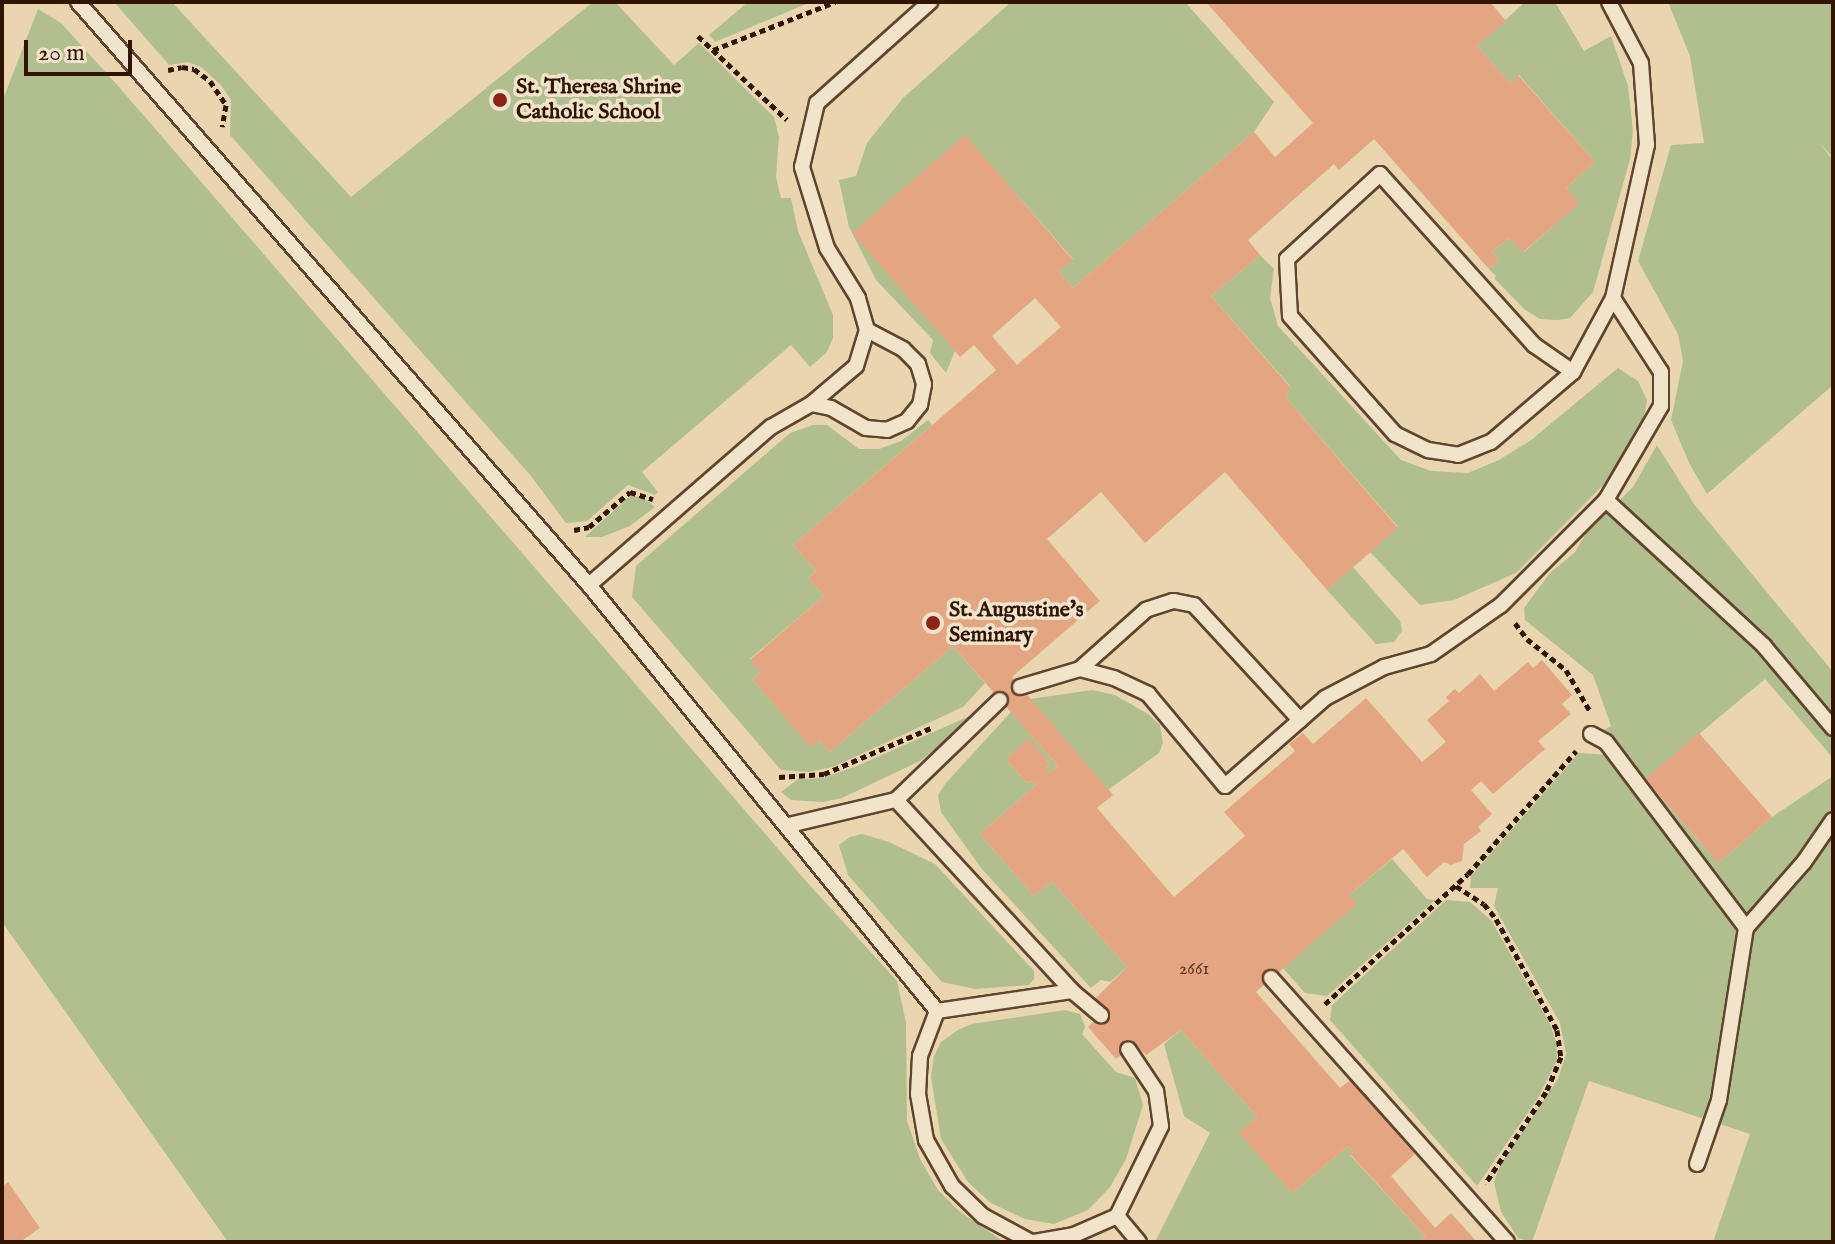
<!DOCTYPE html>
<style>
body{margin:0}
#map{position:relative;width:1835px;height:1244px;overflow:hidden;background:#e9d6ae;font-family:"IM FELL English",serif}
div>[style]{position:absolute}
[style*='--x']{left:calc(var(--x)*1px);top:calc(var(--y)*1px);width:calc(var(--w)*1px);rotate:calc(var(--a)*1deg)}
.green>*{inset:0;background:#b1bf8e}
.building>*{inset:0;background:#e4a582}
.path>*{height:5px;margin-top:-2.5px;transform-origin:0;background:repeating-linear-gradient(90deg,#321405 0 6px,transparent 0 10px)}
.roads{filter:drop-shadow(2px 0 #60442f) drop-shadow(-2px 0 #60442f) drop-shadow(0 2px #60442f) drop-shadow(0 -2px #60442f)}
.service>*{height:14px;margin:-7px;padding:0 7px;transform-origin:7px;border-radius:7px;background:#f1e4ca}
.dots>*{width:22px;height:22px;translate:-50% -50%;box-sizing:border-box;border:4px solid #f1e4ca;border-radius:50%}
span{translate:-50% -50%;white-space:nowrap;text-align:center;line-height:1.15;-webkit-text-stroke:7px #f1e4ca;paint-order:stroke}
.number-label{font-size:18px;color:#5e3824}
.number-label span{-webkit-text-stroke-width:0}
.poi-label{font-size:22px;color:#321405;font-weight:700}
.left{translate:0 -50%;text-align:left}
.frame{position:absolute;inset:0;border:4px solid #321405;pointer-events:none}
.scale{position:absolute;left:24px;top:40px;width:108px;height:36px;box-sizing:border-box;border:4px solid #321405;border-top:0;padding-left:10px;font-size:24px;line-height:28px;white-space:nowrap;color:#321405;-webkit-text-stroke:6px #f1e4ca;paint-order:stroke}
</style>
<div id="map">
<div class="green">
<i style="clip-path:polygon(114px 2px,172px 2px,351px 197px,593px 2px,615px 2px,674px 65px,699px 43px,774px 117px,779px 137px,776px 177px,781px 198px,791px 198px,798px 231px,833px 315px,833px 338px,827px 352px,810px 367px,791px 345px,642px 472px,658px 492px,655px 495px,628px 485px,587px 521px,566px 523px,531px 476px,230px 135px,231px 100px,221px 85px,201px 67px,188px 62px,169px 65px)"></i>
<i style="clip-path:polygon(748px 2px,811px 2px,715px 42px,709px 35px)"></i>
<i style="clip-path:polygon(1011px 2px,1185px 2px,1274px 102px,1254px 132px,1073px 288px,1058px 271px,1073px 259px,965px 136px,955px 351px,946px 373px,930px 353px,933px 340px,876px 280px,849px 227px,839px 180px,856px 176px,867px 143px,903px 98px)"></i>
<i style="clip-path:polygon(1525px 2px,1555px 2px,1584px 51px,1611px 36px,1628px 86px,1633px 131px,1630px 159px,1593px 292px,1570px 318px,1558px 320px,1540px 319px,1524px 309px,1494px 278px,1496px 276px,1489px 269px,1499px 260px,1492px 252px,1509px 238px,1524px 252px,1579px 203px,1566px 188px,1595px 162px,1519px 75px,1510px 83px,1477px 46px)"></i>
<i style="clip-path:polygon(1668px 2px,1833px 2px,1833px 158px,1821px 144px,1833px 161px,1833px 385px,1707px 494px,1689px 463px,1671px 420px,1683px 361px,1678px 334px,1638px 261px,1671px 145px,1704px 143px,1690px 56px)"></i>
<i style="clip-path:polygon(38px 9px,61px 23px,119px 87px,805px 880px,897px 981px,906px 1023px,907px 1121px,920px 1159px,938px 1190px,959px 1211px,1004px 1242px,228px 1242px,2px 922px,2px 102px)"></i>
<i style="clip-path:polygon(1260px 255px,1274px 269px,1270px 298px,1278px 326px,1401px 460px,1431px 471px,1468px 473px,1499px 460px,1531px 440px,1618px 368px,1638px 381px,1647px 400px,1643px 423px,1623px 465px,1516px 573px,1454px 600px,1420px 605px,1370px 552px,1398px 527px,1286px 398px,1290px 386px,1211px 296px)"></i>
<i style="clip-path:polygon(928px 420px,932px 425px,793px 545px,816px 571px,808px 578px,824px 596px,750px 659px,761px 672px,753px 680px,811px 747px,819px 740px,830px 752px,953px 646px,985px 683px,963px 707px,833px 767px,808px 772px,781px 770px,632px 597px,636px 566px,790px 433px,813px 425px,827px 425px,859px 449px,879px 449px,901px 441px)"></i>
<i style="clip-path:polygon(1657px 445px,1694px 504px,1833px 672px,1833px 758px,1765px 679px,1645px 779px,1604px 730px,1611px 726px,1593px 675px,1525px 620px,1524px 608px,1550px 573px,1575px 552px,1587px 532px,1633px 487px)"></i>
<i style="clip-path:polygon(630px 496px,642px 497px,655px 507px,630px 526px,602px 537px,585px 537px)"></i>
<i style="clip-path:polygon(1353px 567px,1400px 621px,1402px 631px,1394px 642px,1376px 644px,1327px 590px)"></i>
<i style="clip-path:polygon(1092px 690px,1115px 695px,1148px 714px,1160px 725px,1163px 743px,1159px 753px,1108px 790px,1030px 699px)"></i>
<i style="clip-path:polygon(983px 710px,920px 761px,842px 798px,823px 802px,791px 800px,781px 792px,798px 779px,823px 778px,857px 766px)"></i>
<i style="clip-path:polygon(1011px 712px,1058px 766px,1050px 773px,1046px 768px,1050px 764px,1029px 739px,1006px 759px,1027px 783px,1031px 781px,1036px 785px,980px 834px,1034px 896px,1052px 881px,1127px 967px,1110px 982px,1101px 980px,1091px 988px,981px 868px,941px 812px,938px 795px,945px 784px)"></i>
<i style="clip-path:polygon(1579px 753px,1610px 755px,1649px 797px,1649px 784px,1718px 863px,1772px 817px,1833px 776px,1833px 1242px,1713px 1242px,1750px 1134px,1589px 1081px,1532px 1242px,1518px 1238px,1501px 1212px,1494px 1182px,1500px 1165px,1558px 1079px,1566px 1054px,1560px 1023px,1494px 906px,1498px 888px,1470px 888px,1471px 876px)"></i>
<i style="clip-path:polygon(862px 834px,889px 842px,935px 864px,1034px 971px,1034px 979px,1029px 985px,975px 989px,942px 982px,848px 875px,839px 845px,850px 837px)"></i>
<i style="clip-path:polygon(1392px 859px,1427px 899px,1435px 900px,1327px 996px,1305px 993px,1283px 968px,1349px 895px)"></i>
<i style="clip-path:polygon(1446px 900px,1470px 902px,1491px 920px,1550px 1024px,1556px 1042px,1557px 1060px,1538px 1098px,1477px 1186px,1330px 1020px,1332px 1005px)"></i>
<i style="clip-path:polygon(1065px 1010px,1080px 1014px,1085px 1027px,1082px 1034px,1116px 1072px,1135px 1078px,1143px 1105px,1126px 1159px,1110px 1187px,1088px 1210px,1054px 1224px,1025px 1219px,991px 1203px,968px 1182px,941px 1139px,931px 1077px,934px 1056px,941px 1042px,958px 1030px,972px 1024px)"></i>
<i style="clip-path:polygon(1181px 1030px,1257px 1117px,1240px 1133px,1292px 1193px,1348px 1146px,1353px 1152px,1350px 1155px,1425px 1236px,1418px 1242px,1155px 1242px,1210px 1133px,1184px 1116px,1164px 1044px)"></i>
</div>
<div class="building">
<i style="clip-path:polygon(evenodd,1206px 2px,1490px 2px,1506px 21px,1477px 46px,1510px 83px,1518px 75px,1595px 162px,1566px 188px,1580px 203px,1523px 252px,1509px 238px,1492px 252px,1499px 260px,1489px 269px,1374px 139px,1339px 170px,1334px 164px,1248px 240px,1260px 255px,1211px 296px,1290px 387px,1286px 398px,1398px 528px,1327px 590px,1225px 472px,1145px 543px,1101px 492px,1047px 539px,1100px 601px,1012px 677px,1113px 795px,1097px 808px,1174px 897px,1245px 836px,1224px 812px,1295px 751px,1289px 744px,1303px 733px,1313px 744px,1366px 698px,1422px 762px,1446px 742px,1427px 720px,1449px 701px,1446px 697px,1455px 689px,1459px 693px,1480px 674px,1494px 691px,1528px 662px,1533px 668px,1542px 660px,1572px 695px,1562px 704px,1571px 714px,1538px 741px,1545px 749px,1493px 794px,1481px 781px,1471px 790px,1492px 814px,1478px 827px,1481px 831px,1464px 844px,1462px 861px,1451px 865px,1444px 862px,1427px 877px,1403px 849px,1349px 895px,1357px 904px,1256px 992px,1340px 1088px,1351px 1080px,1415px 1154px,1391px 1176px,1435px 1228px,1451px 1213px,1477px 1242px,1418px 1242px,1425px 1236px,1350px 1154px,1353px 1152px,1348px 1146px,1292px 1193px,1239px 1133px,1257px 1117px,1181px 1030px,1146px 1055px,1135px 1044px,1116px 1059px,1088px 1027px,1106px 1011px,1095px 999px,1127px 967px,1052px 881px,1034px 896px,980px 834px,1036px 785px,1031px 781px,1027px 783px,1006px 759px,1029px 738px,1050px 764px,1046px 768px,1050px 773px,1058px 766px,953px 646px,830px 752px,819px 740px,811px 748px,753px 680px,761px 672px,750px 660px,824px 596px,808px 578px,816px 571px,793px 545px,996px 370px,974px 345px,960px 357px,852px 233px,965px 135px,1073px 260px,1058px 271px,1073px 288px,1254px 132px,1275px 157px,1313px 123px,1206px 2px,1035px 298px,1061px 327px,1017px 365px,992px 336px,1035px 298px)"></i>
<i style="clip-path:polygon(1699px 733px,1772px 817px,1718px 863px,1645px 779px)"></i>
<i style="clip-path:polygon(8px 1182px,40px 1228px,20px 1242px,2px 1242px,2px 1187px)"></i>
</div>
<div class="path">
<i style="--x:698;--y:36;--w:122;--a:43.3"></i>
<i style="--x:713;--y:50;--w:131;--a:-21.5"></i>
<i style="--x:168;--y:70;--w:14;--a:-12"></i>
<i style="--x:182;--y:67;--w:12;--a:9"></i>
<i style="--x:194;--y:69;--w:20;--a:37"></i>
<i style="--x:210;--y:81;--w:29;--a:56"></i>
<i style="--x:226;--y:105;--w:22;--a:100"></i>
<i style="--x:574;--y:530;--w:15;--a:-11"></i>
<i style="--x:589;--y:527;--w:54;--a:-40.5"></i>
<i style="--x:630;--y:492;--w:24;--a:17"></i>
<i style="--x:1515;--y:623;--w:20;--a:53"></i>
<i style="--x:1527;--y:639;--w:50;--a:38.5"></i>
<i style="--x:1566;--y:670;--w:48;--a:59.7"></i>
<i style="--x:779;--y:777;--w:45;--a:-3.8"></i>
<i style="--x:824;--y:774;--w:116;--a:-23.3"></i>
<i style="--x:1456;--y:886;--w:33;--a:33"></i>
<i style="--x:1484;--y:904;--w:19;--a:51"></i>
<i style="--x:1496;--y:919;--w:127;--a:61.2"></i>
<i style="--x:1557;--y:1030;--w:27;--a:82"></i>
<i style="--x:1561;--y:1057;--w:38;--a:113"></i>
<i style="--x:1546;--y:1092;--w:110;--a:123.5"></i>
<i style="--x:1325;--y:1004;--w:193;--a:-42.3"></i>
<i style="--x:1468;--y:874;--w:164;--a:-48.7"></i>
</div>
<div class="roads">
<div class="service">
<i style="--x:78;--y:2;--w:775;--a:48.77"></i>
<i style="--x:589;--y:585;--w:241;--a:-41"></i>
<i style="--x:771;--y:427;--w:46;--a:-29.9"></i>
<i style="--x:811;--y:404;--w:59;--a:-40.2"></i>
<i style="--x:856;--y:366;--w:38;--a:-73"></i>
<i style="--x:867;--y:330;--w:33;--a:-106"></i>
<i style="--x:858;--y:298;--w:59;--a:-121.8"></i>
<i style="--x:827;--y:248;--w:85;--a:-107.2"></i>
<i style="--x:802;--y:167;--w:66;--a:-76.8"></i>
<i style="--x:817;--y:103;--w:152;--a:-41.8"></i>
<i style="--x:1573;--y:372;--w:47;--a:-145.3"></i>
<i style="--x:1534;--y:345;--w:230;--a:-132"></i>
<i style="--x:1380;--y:174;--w:126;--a:137.6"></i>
<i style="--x:1287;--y:259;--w:57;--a:87"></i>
<i style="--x:1290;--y:316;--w:158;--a:48.3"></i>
<i style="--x:1395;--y:434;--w:37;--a:26"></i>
<i style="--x:1428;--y:450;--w:30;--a:9"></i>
<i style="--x:1458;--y:455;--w:35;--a:-22"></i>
<i style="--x:1491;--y:442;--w:108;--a:-40.5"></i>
<i style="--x:1573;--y:372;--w:84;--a:-61.6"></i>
<i style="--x:1613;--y:298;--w:157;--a:-77.5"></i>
<i style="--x:1647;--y:145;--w:82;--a:-94.2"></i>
<i style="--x:1641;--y:63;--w:69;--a:-117.7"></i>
<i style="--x:811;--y:404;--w:20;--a:11"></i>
<i style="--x:831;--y:408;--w:40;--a:29.7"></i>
<i style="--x:866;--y:428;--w:21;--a:5"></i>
<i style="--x:887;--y:430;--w:22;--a:-24"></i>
<i style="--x:907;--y:421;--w:21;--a:-51"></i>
<i style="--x:920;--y:405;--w:21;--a:-79"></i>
<i style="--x:924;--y:384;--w:21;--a:-107"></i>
<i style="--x:918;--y:364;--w:21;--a:-135"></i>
<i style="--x:903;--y:349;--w:41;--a:-152.2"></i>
<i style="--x:1606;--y:500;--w:215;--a:42.7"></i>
<i style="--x:1764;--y:646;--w:107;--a:49.9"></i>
<i style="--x:589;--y:585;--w:550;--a:50.75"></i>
<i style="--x:937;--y:1011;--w:136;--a:-8.4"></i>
<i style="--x:1072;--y:991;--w:38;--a:40"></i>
<i style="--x:1020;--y:687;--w:63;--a:-16.7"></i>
<i style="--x:1300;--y:720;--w:156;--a:-132.7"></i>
<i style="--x:1194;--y:605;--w:21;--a:-169"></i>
<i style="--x:1173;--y:601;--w:28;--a:162"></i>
<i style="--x:1146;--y:610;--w:89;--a:138.2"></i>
<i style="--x:1080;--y:669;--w:35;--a:15"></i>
<i style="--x:1114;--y:678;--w:38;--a:25"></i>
<i style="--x:1148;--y:694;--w:120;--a:50.1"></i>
<i style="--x:1225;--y:786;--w:133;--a:-41.3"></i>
<i style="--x:1325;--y:698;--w:67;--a:-27.7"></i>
<i style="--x:1384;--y:667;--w:49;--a:-15.5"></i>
<i style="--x:1431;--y:654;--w:85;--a:-35"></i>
<i style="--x:1501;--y:605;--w:148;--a:-45"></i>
<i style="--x:1606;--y:500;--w:109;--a:-59.7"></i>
<i style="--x:1661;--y:406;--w:34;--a:-90"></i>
<i style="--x:1661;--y:372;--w:88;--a:-123"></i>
<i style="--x:1591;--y:734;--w:17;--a:28"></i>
<i style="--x:1606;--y:742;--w:233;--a:53"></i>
<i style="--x:896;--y:800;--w:144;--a:-43.9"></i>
<i style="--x:789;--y:825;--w:110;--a:-13.2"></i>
<i style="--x:896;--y:800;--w:260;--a:47.3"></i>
<i style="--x:1271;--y:978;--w:354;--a:48.2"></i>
<i style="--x:937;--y:1011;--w:48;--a:110.7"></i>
<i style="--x:920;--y:1056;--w:38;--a:93"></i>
<i style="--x:918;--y:1094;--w:47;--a:80.1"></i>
<i style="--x:926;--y:1140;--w:53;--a:60.5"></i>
<i style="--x:952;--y:1186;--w:43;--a:44.1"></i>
<i style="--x:983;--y:1216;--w:55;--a:28.4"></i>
<i style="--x:1697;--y:1164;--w:68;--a:-71"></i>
<i style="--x:1719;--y:1100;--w:174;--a:-81.1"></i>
<i style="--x:1746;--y:928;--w:88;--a:-48.7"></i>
<i style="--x:1804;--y:862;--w:51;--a:-55.4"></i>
<i style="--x:1117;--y:1216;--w:34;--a:50"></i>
<i style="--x:1034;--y:1242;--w:41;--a:-9.9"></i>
<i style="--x:1074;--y:1235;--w:47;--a:-23.8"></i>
<i style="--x:1117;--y:1216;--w:100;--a:-63.9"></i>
<i style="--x:1161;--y:1126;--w:35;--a:-98"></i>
<i style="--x:1156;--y:1091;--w:50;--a:-123.7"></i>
</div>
</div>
<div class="dots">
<i style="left:500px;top:100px;background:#8f2418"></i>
<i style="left:933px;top:623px;background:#8f2418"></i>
</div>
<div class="number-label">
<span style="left:1194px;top:970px">2661</span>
</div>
<div class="poi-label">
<span class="left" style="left:516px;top:100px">St. Theresa Shrine<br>Catholic School</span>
<span class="left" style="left:949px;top:623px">St. Augustine's<br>Seminary</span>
</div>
<div class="frame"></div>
<div class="scale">20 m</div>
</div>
